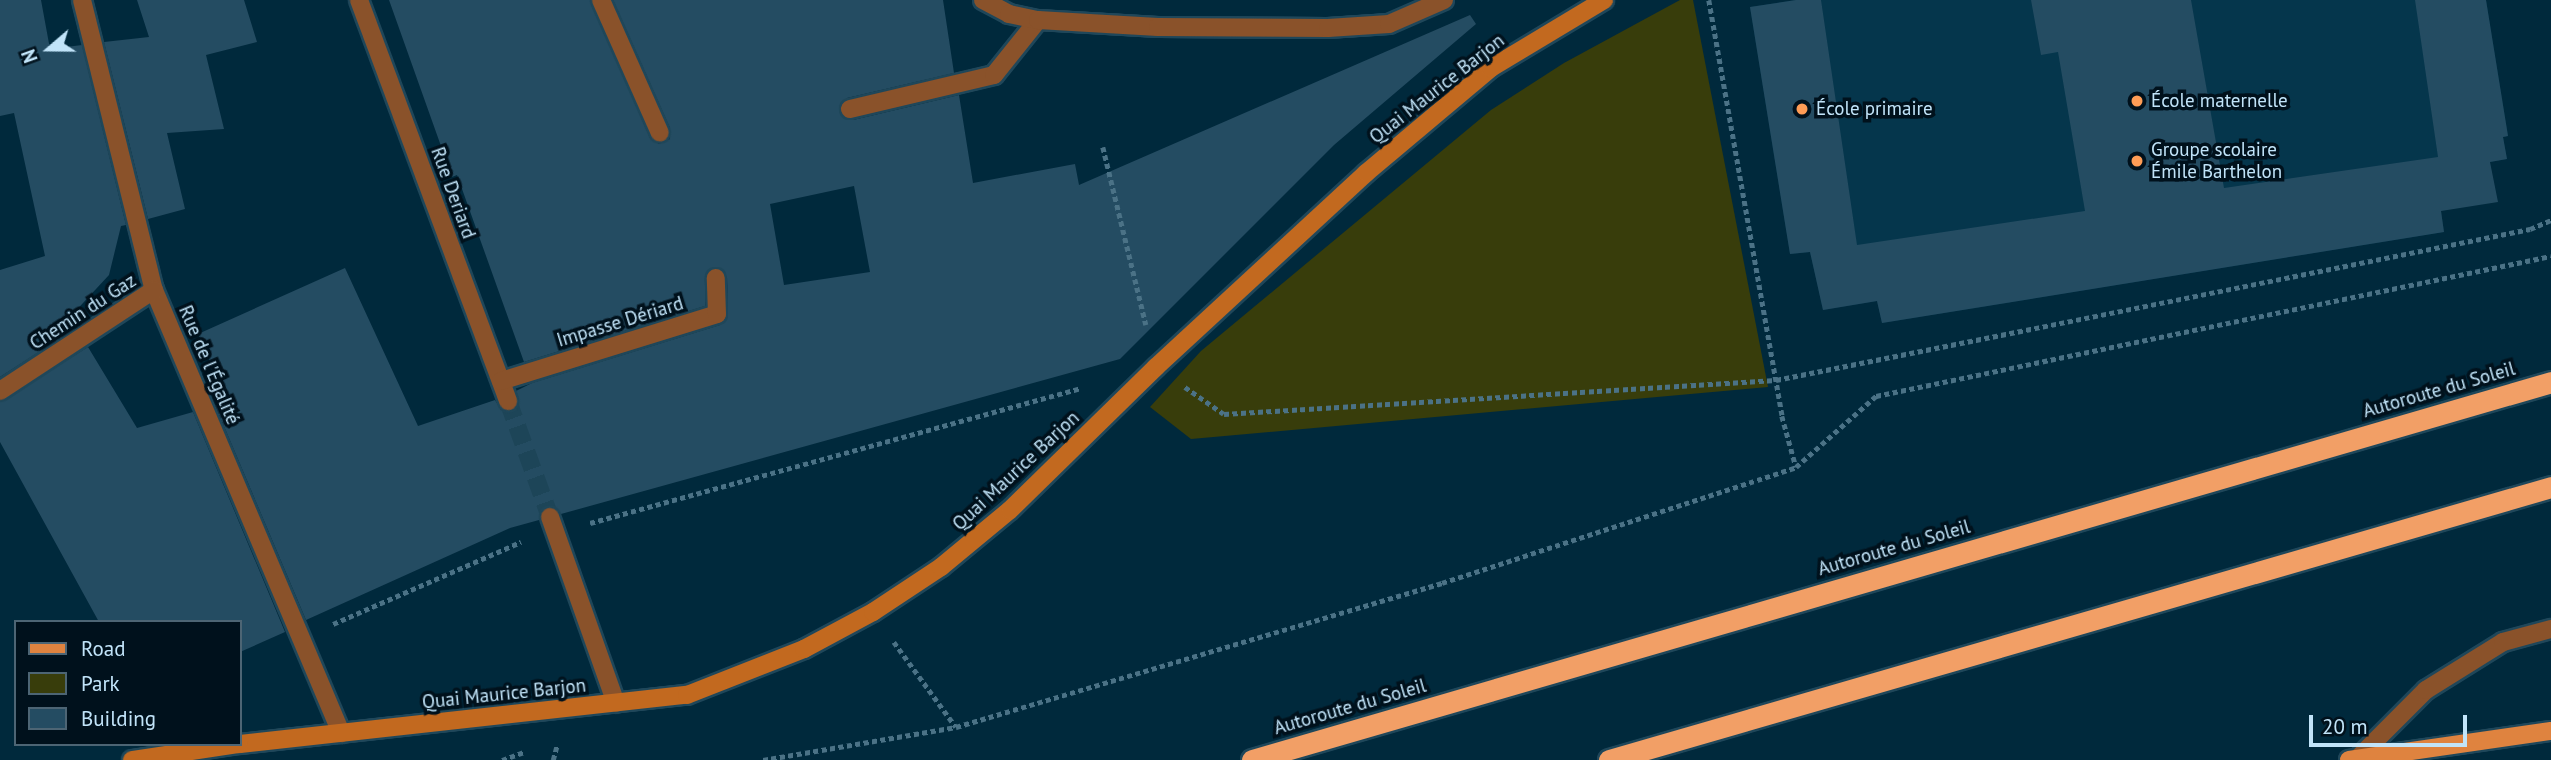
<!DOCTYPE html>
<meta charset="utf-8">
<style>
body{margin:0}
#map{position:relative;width:2551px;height:760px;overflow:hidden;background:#00293c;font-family:"PT Sans",sans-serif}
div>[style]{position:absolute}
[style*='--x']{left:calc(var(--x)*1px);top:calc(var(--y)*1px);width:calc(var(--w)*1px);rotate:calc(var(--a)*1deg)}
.built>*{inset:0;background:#05364c}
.green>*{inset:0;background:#383d0b}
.building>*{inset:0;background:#244c62}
.street-tunnel>*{height:18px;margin-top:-9px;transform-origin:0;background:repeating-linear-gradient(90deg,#1d4558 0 18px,transparent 0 27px)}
.path>*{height:4.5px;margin-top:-2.25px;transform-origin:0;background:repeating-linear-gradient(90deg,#4b7286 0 5px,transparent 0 8.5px)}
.roads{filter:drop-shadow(2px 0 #1f475a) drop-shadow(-2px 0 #1f475a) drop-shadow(0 2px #1f475a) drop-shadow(0 -2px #1f475a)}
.lane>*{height:18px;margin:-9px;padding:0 9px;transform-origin:9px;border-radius:9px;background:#8a522a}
.street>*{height:18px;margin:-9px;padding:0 9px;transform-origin:9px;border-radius:9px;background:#8a522a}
.secondary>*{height:18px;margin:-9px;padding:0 9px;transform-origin:9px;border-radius:9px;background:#c2691f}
.primary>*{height:18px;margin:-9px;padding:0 9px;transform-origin:9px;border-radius:9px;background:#df833f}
.highway>*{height:21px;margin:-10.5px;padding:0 10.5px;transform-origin:10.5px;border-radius:10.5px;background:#f29f66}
.dots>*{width:19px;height:19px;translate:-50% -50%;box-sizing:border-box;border:4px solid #00111c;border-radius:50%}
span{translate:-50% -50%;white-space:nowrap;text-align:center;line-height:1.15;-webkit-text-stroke:7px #00111c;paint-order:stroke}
.street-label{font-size:19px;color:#c1e4f9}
.poi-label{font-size:19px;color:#c1e4f9}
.left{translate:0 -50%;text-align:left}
.legend{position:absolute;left:14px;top:620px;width:228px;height:126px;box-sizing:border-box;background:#00111c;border:2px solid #4d6574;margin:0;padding:9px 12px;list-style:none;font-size:21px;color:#c1e4f9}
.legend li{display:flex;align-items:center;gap:14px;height:35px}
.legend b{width:35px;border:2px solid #4d6574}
.north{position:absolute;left:14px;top:14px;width:70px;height:70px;-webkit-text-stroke:5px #00111c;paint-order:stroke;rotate:250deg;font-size:19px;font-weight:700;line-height:28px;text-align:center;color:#c1e4f9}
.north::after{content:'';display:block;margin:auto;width:24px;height:32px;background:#c1e4f9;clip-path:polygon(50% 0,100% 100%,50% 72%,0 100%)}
.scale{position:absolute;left:2309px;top:715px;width:158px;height:32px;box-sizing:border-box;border:4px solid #c1e4f9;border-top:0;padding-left:9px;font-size:21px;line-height:24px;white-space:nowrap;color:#c1e4f9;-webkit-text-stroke:5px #00111c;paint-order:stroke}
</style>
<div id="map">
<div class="built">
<i style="clip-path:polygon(1796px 0,2486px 0,2508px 136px,2503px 137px,2507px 159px,2490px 162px,2441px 211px,2444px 232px,1882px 323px,1877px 301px,1823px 310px,1810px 252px,1790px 254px,1750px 7px)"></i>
</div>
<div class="green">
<i style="clip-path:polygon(1680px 0,1693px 0,1768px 387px,1191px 439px,1150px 407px,1201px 351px,1491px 110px,1564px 63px)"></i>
</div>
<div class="building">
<i style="clip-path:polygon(0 0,41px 0,50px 49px,82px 45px,126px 225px,121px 226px,109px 275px,70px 317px,76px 328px,0 377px,0 270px,45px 256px,14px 113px,0 116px)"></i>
<i style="clip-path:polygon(137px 0,244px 0,257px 42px,206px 55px,224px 129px,167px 133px,185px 209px,148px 219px,104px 42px,149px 37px)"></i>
<i style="clip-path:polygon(evenodd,389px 0,590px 0,650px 138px,659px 144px,670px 139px,670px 128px,613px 0,943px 0,954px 73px,847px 98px,839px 111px,853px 120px,959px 95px,973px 183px,1075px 164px,1079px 185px,1470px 15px,1476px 24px,1334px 145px,1120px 359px,561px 514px,547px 506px,539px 520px,510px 528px,306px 620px,215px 405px,227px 402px,198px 334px,345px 268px,418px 426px,495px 400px,501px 410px,511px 412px,519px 404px,516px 391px,532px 383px,720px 325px,728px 315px,727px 277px,715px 267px,706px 273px,705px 306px,524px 362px,457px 175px,452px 177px,389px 0,854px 186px,870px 272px,784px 285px,770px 204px,854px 186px)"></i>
<i style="clip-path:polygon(1796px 0,1821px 0,1857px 245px,2085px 211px,2058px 52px,2041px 55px,2031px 0,2191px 0,2224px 188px,2438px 157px,2415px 0,2486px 0,2508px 136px,2503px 137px,2507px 159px,2490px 162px,2498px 202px,2441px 211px,2444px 232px,1882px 323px,1877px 301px,1823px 310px,1810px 252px,1790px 254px,1750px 7px)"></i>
<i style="clip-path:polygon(88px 347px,137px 428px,193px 412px,285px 632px,240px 652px,240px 622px,99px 622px,0 442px,0 402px)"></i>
</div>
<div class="street-tunnel">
<i style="--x:508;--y:401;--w:123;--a:70.1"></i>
</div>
<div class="path">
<i style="--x:1709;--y:0;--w:422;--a:80"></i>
<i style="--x:1782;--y:416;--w:53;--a:74.6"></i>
<i style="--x:1103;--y:147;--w:183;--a:76.4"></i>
<i style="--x:1185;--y:387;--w:47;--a:34.7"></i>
<i style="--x:1224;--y:414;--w:553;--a:-3.52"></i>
<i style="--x:1776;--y:380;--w:769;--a:-11.32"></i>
<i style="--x:2530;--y:229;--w:23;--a:-23"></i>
<i style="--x:590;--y:523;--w:509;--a:-15.37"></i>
<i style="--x:333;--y:624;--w:205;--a:-23.6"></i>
<i style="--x:894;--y:642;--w:105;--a:53.9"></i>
<i style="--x:502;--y:760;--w:23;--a:-20"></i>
<i style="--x:553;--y:760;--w:16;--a:-75"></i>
<i style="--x:763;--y:760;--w:196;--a:-9.7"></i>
<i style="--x:956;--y:727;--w:507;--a:-16.5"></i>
<i style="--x:1442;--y:583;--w:373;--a:-18.1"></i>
<i style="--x:1796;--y:467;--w:107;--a:-41.6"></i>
<i style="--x:1876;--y:396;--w:689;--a:-11.72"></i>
</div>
<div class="roads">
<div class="lane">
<i style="--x:850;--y:109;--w:148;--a:-13.3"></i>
<i style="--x:994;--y:75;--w:70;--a:-51.3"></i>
</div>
<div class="street">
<i style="--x:82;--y:0;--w:299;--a:76.1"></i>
<i style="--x:154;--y:290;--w:481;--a:67.1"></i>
<i style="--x:359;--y:0;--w:428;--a:69.6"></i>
<i style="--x:601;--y:0;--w:145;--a:66.1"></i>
<i style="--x:983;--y:0;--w:30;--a:28"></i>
<i style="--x:1009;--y:14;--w:30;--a:12"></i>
<i style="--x:1038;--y:20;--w:120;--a:3.3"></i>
<i style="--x:1158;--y:27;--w:170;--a:0.3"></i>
<i style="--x:1328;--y:28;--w:61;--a:-3.8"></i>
<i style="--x:1389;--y:24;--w:60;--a:-23.6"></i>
<i style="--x:501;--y:381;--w:226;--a:-17.2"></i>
<i style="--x:717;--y:314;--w:36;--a:-92"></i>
<i style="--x:0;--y:391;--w:184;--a:-33.3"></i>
<i style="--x:550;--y:517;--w:197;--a:70.5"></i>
<i style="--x:2357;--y:759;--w:98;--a:-45"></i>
<i style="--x:2426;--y:690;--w:91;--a:-31.9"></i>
<i style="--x:2503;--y:642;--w:50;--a:-15.2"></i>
</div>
<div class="secondary">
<i style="--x:240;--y:744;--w:450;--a:-6.3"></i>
<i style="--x:687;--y:695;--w:126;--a:-21.5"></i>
<i style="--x:804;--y:649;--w:78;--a:-28.2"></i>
<i style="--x:873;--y:612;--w:82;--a:-33.5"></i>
<i style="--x:941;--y:567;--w:89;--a:-39.6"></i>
<i style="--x:1010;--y:510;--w:204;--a:-44.4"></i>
<i style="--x:1156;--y:367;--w:286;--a:-42.7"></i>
<i style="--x:1366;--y:173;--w:163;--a:-40"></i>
<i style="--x:1491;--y:68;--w:132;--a:-31"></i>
<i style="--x:132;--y:760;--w:108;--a:-8.5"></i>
</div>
<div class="primary">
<i style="--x:2349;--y:760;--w:204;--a:-8.2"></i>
</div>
<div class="highway">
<i style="--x:1252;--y:760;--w:1353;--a:-16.22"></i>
<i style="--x:1609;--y:760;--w:981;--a:-16.16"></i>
</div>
</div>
<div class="dots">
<i style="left:2137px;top:101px;background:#fd9c56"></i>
<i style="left:1802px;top:109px;background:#fd9c56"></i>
<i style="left:2137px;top:161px;background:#fd9c56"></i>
</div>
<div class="street-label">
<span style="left:1437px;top:89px;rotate:-38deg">Quai Maurice Barjon</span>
<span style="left:453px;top:193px;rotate:70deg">Rue Deriard</span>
<span style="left:83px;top:312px;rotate:-33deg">Chemin du Gaz</span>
<span style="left:620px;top:322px;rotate:-17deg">Impasse Dériard</span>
<span style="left:209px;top:365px;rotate:67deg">Rue de l'Égalité</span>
<span style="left:2439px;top:390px;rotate:-16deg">Autoroute du Soleil</span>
<span style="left:1016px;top:471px;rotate:-43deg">Quai Maurice Barjon</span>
<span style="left:1894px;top:548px;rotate:-16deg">Autoroute du Soleil</span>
<span style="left:504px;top:694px;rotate:-6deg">Quai Maurice Barjon</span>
<span style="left:1350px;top:707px;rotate:-16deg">Autoroute du Soleil</span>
</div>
<div class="poi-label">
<span class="left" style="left:2151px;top:101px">École maternelle</span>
<span class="left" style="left:1816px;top:109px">École primaire</span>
<span class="left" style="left:2151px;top:161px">Groupe scolaire<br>Émile Barthelon</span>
</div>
<ul class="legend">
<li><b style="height:9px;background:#df833f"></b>Road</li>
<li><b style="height:19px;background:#383d0b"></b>Park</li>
<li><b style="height:19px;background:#244c62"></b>Building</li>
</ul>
<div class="north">N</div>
<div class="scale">20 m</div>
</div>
